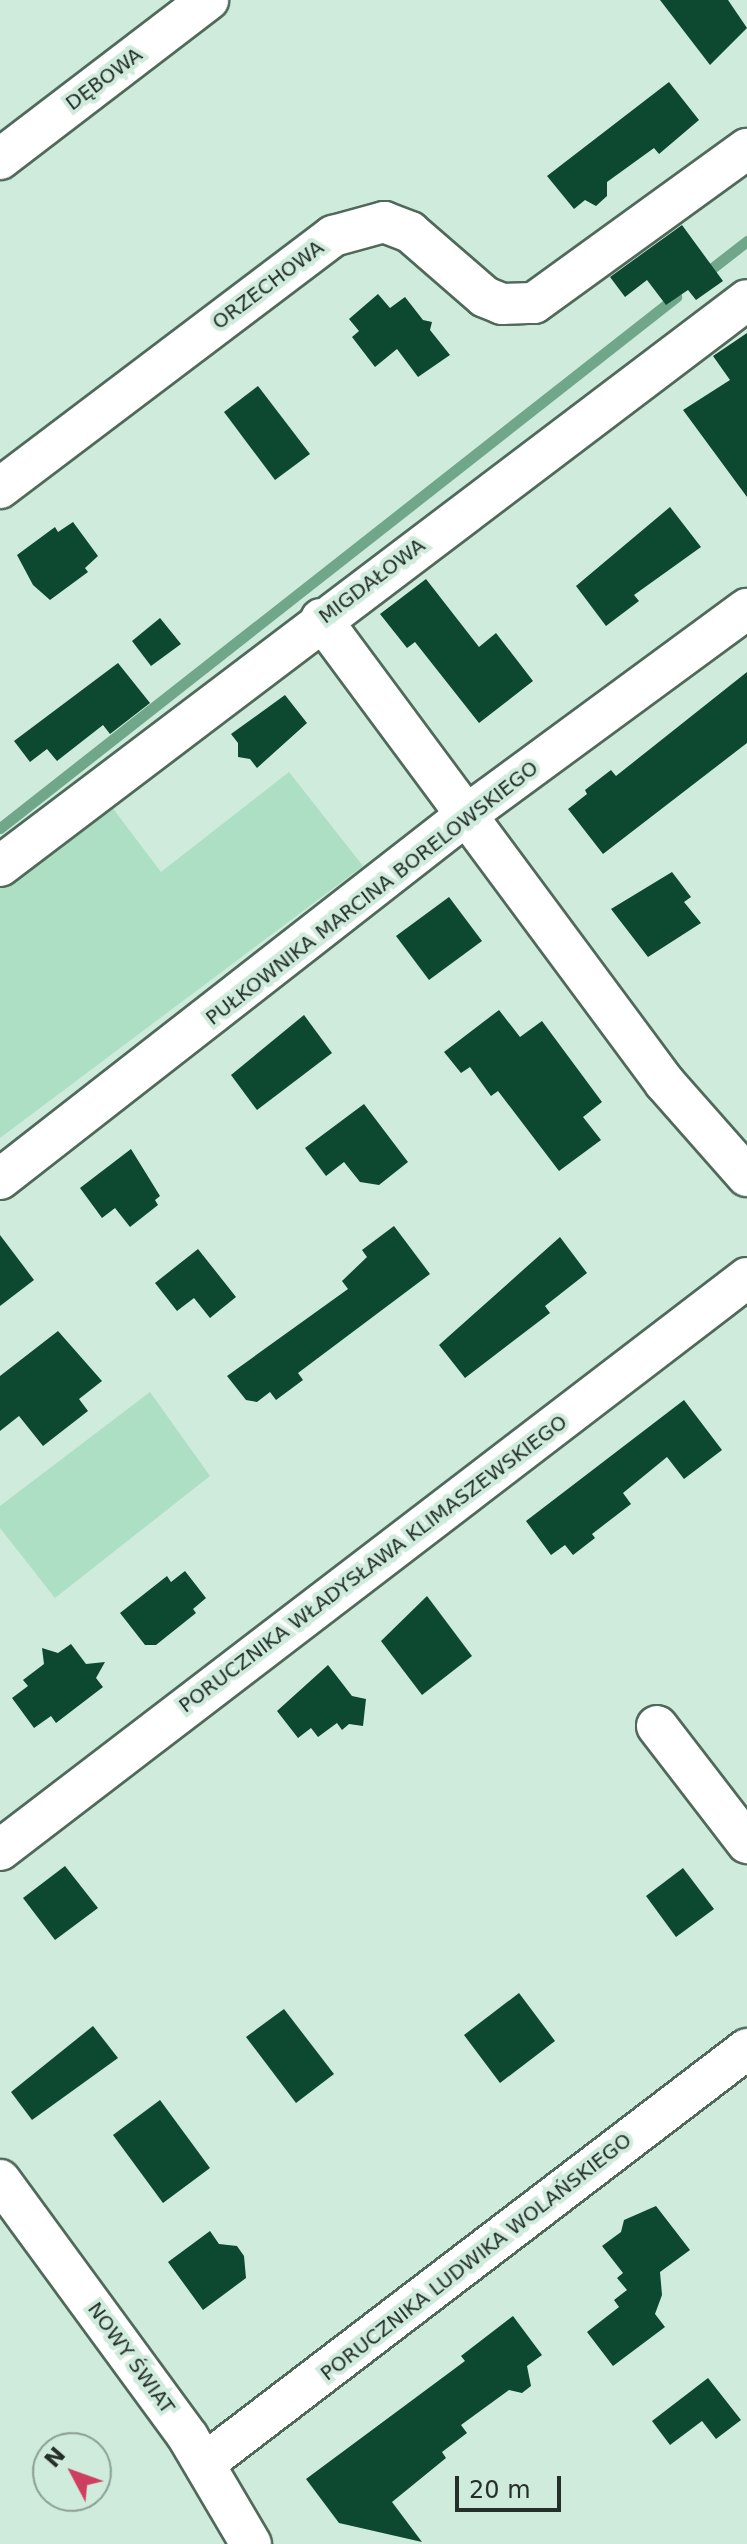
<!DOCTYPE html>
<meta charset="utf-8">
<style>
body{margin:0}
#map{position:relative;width:747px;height:2544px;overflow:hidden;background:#cfebdc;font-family:"DejaVu Sans",sans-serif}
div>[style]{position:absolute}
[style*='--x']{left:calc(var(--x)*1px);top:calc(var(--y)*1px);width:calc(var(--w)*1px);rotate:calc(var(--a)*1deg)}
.green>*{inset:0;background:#addfc4}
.stream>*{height:11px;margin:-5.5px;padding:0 5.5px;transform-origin:5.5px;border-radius:5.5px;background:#70a78a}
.building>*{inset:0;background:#0d4830}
.roads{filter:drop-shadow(2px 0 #50695b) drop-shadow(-2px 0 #50695b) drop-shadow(0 2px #50695b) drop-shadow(0 -2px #50695b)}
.minor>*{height:40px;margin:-20px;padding:0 20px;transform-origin:20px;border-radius:20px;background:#fff}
span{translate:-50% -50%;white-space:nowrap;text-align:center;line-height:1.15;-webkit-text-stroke:8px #cfebdc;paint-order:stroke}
.street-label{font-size:20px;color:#242f29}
.north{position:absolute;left:32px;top:2432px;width:80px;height:80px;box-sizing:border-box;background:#cfebdc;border:2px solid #8ba094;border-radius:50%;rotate:311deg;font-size:22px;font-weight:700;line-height:32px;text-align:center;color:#242f29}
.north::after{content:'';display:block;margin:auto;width:28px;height:36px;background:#ce3e60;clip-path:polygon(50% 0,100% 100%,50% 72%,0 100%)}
.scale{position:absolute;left:455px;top:2476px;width:106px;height:36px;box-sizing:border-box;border:4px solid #242f29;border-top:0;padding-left:10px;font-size:24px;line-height:28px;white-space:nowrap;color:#242f29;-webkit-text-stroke:6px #cfebdc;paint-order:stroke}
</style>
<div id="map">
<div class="green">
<i style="clip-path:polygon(289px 772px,363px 866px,0 1138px,0 878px,105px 798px,161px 872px)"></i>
<i style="clip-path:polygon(150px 1392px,210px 1476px,55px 1598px,0 1528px,0 1506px)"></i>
</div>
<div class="stream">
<i style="--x:702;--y:276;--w:57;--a:-37.9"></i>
<i style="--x:0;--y:828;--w:860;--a:-38.15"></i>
</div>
<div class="building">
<i style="clip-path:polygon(660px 0,728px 0,747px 28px,710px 65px)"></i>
<i style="clip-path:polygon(669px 82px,699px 120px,659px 154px,654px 148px,607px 182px,607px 196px,596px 206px,585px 200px,574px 209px,547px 176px)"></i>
<i style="clip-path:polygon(682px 225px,723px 281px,696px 300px,688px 290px,666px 305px,647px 280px,625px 297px,610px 277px)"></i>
<i style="clip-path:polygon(378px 294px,390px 308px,405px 297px,423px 320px,432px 322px,430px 330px,450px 355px,418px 377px,397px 349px,375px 367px,352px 337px,359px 331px,349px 319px)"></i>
<i style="clip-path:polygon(747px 333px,747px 497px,683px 410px,730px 380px,713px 356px)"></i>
<i style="clip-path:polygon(258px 386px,310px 454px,275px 480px,224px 412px)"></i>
<i style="clip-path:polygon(670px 507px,701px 547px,634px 595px,639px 601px,606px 626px,576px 586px)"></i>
<i style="clip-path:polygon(73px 522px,98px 556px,85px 568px,88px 572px,50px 600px,33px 585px,17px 555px,55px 527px,58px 532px)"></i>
<i style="clip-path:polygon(426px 579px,479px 647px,496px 633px,533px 681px,479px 723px,415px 642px,407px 648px,380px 614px)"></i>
<i style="clip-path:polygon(160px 618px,181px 644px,151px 666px,132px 641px)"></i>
<i style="clip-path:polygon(118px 663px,150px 703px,110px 734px,103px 725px,57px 761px,47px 749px,30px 762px,14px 741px)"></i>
<i style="clip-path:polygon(747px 672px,747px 743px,603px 854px,568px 809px,587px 794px,585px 790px,611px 770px,616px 776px)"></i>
<i style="clip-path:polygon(285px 695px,307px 723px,257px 768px,250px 759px,238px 757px,238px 743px,231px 734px)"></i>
<i style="clip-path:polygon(672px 872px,691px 897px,684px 902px,701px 923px,648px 957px,611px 909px)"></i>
<i style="clip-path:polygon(449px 897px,482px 941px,429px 980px,396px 936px)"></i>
<i style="clip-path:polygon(499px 1010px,520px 1037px,542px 1021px,602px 1102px,583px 1117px,601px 1140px,559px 1171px,498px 1091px,491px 1096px,470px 1067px,461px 1073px,444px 1052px)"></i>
<i style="clip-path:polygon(304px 1015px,332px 1053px,257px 1110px,231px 1075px)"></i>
<i style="clip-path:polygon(364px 1104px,408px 1162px,379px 1185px,360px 1182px,344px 1162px,326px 1176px,305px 1148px)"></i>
<i style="clip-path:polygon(131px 1149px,160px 1196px,155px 1200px,158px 1205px,130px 1227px,115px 1208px,102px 1218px,80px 1188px)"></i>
<i style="clip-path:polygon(394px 1226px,430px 1274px,298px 1373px,303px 1380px,276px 1400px,270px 1392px,257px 1402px,246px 1400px,227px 1376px,348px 1289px,342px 1281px,367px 1257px,362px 1250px)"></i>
<i style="clip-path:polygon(0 1235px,34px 1280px,0 1306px)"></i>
<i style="clip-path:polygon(560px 1237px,587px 1273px,545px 1306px,550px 1313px,465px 1378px,439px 1345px)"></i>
<i style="clip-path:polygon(198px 1249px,236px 1297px,210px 1318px,194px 1298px,177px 1311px,155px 1283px)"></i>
<i style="clip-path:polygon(58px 1331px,102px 1381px,79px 1399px,88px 1411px,43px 1446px,19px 1416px,0 1431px,0 1376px)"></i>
<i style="clip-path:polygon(684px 1400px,722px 1450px,684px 1479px,667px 1457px,623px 1493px,631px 1504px,592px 1534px,595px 1538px,573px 1555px,565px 1545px,551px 1555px,526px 1521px)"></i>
<i style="clip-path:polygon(185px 1571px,206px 1598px,193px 1609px,196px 1613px,156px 1645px,145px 1645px,120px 1613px,167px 1576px,171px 1582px)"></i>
<i style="clip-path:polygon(427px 1596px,472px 1656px,422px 1695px,381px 1641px)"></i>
<i style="clip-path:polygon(71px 1644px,86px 1664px,105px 1662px,96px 1678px,103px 1687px,56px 1723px,51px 1716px,34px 1728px,12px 1698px,28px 1686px,23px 1680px,44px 1664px,42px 1648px,58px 1653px)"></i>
<i style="clip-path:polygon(328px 1665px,352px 1696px,366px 1699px,363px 1726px,349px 1724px,342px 1730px,337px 1723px,318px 1737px,311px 1728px,298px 1738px,277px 1711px)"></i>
<i style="clip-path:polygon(65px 1866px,98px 1908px,55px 1940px,23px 1898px)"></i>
<i style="clip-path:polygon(683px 1868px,714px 1909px,676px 1937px,646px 1896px)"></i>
<i style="clip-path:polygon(519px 1993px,555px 2041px,500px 2083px,464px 2035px)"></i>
<i style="clip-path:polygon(284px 2009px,334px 2074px,296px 2103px,246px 2037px)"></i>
<i style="clip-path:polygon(93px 2026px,118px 2058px,32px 2120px,11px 2092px)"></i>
<i style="clip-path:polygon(160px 2100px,210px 2168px,163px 2203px,113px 2135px)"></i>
<i style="clip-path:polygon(656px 2206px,690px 2250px,660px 2272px,662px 2295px,655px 2314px,665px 2327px,613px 2366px,587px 2332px,619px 2307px,614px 2300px,627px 2290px,617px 2278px,623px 2273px,602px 2246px,621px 2232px,624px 2220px)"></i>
<i style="clip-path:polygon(210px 2231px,219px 2244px,237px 2246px,244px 2256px,246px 2278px,203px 2310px,168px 2262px)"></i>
<i style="clip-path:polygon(513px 2316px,542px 2355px,527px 2366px,531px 2386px,522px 2393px,509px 2390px,461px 2425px,467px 2433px,442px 2452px,446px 2458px,392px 2502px,422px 2542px,339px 2523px,306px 2479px,465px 2361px,461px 2356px)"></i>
<i style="clip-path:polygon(708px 2378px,741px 2420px,716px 2439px,702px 2421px,670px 2445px,652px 2421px)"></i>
</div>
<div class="roads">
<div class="minor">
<i style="--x:0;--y:159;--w:262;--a:-37.4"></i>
<i style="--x:0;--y:488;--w:418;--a:-37.1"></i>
<i style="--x:333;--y:236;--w:53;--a:-15.4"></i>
<i style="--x:384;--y:222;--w:28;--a:21"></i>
<i style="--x:410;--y:232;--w:99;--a:40.9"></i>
<i style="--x:485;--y:297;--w:18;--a:22"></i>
<i style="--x:502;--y:304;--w:32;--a:-2"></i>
<i style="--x:534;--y:303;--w:263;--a:-35.9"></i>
<i style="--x:321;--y:619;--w:578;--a:53.45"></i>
<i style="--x:665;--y:1083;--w:124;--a:48.6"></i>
<i style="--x:0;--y:866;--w:937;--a:-37.15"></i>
<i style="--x:0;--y:1179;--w:590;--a:-37.98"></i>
<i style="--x:465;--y:816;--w:350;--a:-36.3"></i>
<i style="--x:657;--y:1726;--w:148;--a:52.4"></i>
<i style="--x:0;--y:1850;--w:941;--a:-37.44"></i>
<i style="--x:0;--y:2180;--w:318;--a:53.8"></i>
<i style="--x:188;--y:2437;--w:124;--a:59.5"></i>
<i style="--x:205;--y:2463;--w:682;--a:-37.37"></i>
</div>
</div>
<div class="street-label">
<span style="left:104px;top:79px;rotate:-37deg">DĘBOWA</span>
<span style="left:268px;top:285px;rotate:-37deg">ORZECHOWA</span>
<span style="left:372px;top:581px;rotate:-37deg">MIGDAŁOWA</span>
<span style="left:372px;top:893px;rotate:-38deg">PUŁKOWNIKA MARCINA BORELOWSKIEGO</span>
<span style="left:373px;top:1564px;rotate:-37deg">PORUCZNIKA WŁADYSŁAWA KLIMASZEWSKIEGO</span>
<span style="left:476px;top:2257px;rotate:-38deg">PORUCZNIKA LUDWIKA WOLAŃSKIEGO</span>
<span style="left:131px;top:2358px;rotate:54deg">NOWY ŚWIAT</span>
</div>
<div class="north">N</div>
<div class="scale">20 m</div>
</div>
